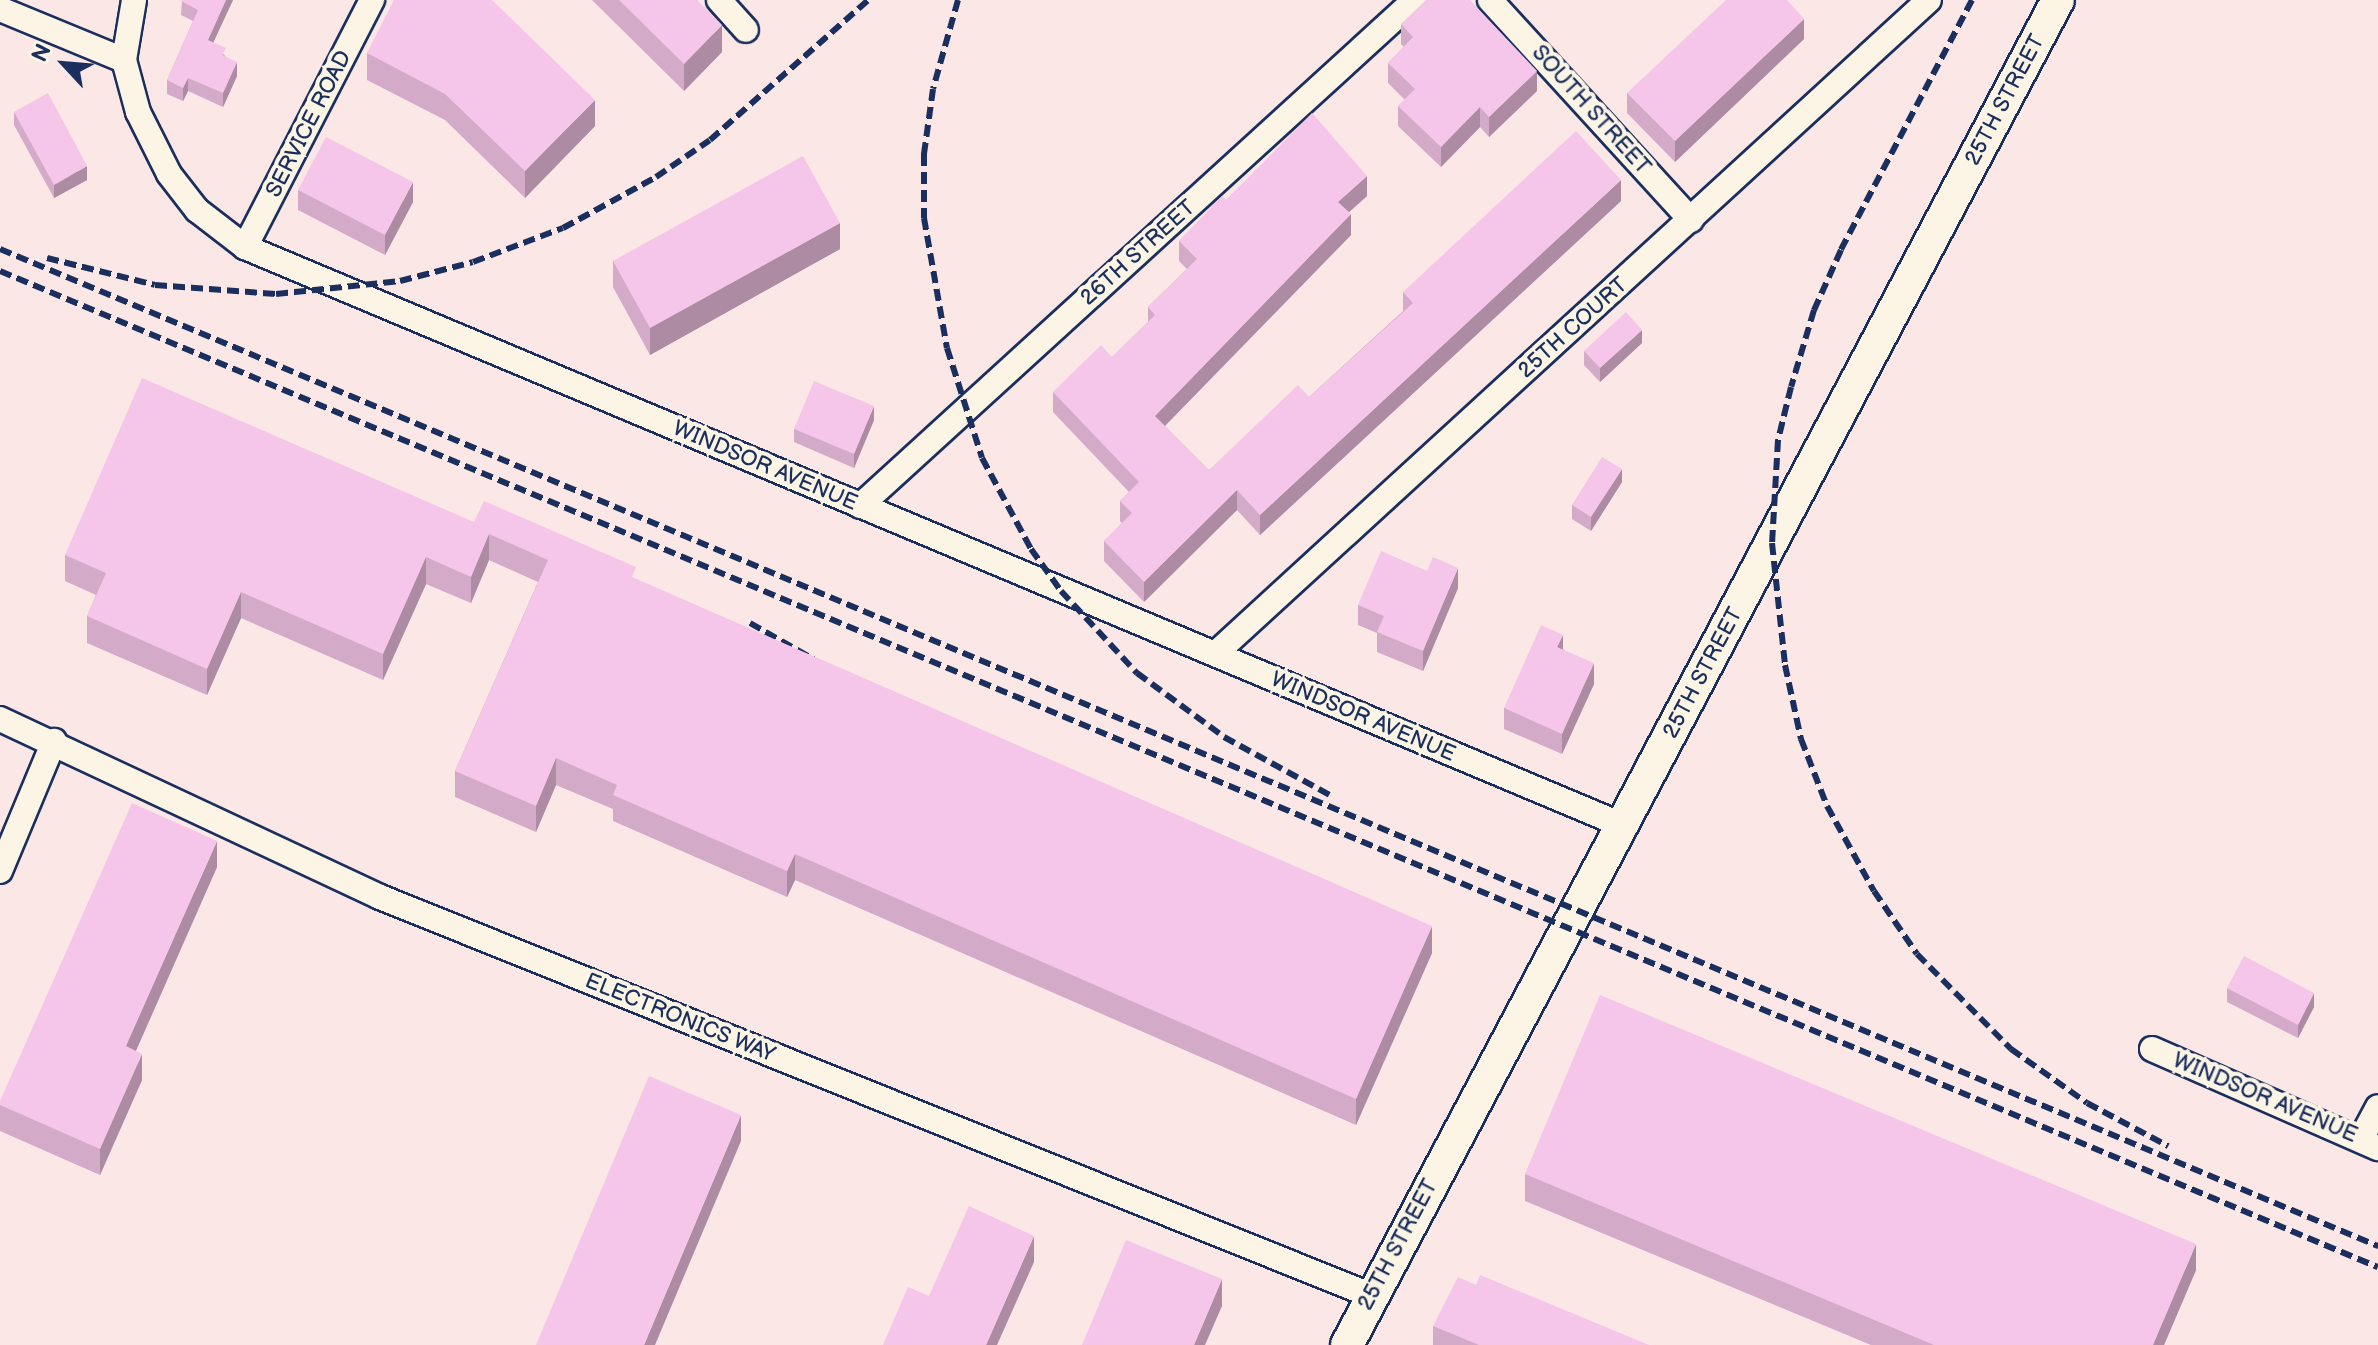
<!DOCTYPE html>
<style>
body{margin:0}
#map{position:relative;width:2378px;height:1345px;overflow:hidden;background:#fae7e6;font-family:"Balsamiq Sans",sans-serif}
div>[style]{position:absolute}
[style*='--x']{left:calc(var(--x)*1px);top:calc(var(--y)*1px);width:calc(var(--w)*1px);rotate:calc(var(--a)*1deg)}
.roads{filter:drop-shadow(2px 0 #1b2f5e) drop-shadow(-2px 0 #1b2f5e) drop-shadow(0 2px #1b2f5e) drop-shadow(0 -2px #1b2f5e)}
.minor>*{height:24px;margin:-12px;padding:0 12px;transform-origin:12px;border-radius:12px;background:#fcf5e5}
.secondary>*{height:32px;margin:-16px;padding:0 16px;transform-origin:16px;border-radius:16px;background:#fcf5e5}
.rail>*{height:6px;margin-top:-3px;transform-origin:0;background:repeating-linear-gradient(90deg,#1b2f5e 0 12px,transparent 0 18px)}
.wall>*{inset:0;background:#d3aac8}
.shaded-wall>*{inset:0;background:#ac8ba3}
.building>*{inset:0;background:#f5c6e9}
span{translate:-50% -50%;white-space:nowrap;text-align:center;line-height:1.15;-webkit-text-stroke:8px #fcf5e5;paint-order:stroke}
.street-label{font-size:22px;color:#1b2f5e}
.north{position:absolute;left:24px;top:24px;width:80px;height:80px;-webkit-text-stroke:6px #fcf5e5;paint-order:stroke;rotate:296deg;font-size:22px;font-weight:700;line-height:32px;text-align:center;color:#1b2f5e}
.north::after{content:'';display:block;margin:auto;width:28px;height:36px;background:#1b2f5e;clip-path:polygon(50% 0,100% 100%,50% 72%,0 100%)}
</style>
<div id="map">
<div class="roads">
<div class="minor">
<i style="--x:719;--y:0;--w:40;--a:48"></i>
<i style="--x:1490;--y:0;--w:298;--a:47.6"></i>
<i style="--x:0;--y:9;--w:134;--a:22.4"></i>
<i style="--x:124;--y:60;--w:54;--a:74.9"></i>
<i style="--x:138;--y:112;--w:69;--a:63.4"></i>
<i style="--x:169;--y:174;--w:46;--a:52.1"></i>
<i style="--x:197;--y:210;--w:61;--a:37.6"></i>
<i style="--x:245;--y:247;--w:1493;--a:22.77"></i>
<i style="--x:124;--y:60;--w:61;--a:-80.5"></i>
<i style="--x:245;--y:247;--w:278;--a:-62.8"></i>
<i style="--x:860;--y:506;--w:751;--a:-42.36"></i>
<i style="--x:1215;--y:654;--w:968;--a:-42.49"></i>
<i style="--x:0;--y:719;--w:420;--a:25.1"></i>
<i style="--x:380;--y:897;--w:1067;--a:21.9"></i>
<i style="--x:0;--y:871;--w:141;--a:-67.4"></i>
<i style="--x:2152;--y:1049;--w:247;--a:23.7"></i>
<i style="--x:2361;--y:1139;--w:36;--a:-62"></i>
</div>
<div class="secondary">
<i style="--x:1347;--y:1345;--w:1521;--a:-62.14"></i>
</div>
</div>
<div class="rail">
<i style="--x:958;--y:0;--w:92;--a:105.7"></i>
<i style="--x:933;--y:89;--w:66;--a:97.9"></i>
<i style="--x:924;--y:154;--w:64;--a:90"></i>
<i style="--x:924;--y:218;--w:132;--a:80"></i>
<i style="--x:947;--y:348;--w:115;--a:72.3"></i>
<i style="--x:982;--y:458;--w:103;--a:61.7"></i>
<i style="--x:1031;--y:549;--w:52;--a:54.5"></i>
<i style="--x:1061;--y:591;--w:112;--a:47.2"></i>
<i style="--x:1137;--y:673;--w:108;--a:36.3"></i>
<i style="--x:1224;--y:737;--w:124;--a:28.8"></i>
<i style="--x:1972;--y:0;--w:282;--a:117.7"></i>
<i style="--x:1841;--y:250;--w:66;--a:114.2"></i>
<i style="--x:1814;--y:310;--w:80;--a:106.6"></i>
<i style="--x:1791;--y:387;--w:55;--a:103.8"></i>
<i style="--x:1778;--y:440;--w:103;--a:93.3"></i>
<i style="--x:1772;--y:543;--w:123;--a:83.9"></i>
<i style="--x:1785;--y:665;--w:76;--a:77.8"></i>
<i style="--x:1801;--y:739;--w:72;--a:68.8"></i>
<i style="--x:1827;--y:806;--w:97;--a:61.1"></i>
<i style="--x:1874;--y:891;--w:76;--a:55.7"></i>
<i style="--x:1917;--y:954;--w:134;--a:45.3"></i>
<i style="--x:2011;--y:1049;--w:93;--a:35.4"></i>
<i style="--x:2087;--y:1103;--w:92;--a:28"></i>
<i style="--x:0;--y:249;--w:2579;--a:22.75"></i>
<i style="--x:47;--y:258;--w:111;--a:14"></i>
<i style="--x:155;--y:285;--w:121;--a:4.3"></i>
<i style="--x:276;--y:294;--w:125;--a:-6"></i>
<i style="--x:400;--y:281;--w:75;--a:-14.6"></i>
<i style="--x:473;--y:262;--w:96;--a:-20.7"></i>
<i style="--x:563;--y:228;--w:106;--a:-28.7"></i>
<i style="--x:656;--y:177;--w:65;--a:-34.4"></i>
<i style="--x:710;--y:140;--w:211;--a:-41.5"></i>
<i style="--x:0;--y:271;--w:2578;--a:22.73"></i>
<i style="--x:750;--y:623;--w:73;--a:29.7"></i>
</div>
<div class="wall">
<i style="clip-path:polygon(182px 0,233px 0,213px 42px,226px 57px,237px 76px,223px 107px,188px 91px,183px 101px,167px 94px,167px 80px,193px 21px,181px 15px)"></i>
<i style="clip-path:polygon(592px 0,697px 0,722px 52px,684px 91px)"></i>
<i style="clip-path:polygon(1401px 24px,1537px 91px,1489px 137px,1480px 127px,1441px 167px,1398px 126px,1398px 106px,1405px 100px,1388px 83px,1388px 63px,1404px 47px,1401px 44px)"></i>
<i style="clip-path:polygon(1804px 39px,1675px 162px,1627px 113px,1627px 93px)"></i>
<i style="clip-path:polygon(367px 53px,595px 126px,525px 198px,445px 120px,367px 80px)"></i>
<i style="clip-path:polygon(14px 112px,87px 180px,54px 198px,14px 125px)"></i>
<i style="clip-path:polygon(298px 190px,413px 202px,385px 255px,298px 210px)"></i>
<i style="clip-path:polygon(1367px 196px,1349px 212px,1351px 235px,1165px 426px,1209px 470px,1309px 397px,1403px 311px,1403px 292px,1621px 201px,1260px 535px,1237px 510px,1144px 602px,1104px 561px,1104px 541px,1122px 523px,1120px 521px,1120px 501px,1129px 492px,1053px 412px,1053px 392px,1112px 357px,1148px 322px,1148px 307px,1187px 269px,1179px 261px,1179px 241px,1226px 200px)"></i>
<i style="clip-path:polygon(840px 249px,650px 355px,613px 287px,613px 261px)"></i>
<i style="clip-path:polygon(1642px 343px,1600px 382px,1584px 365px,1584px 351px)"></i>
<i style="clip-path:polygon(874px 420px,854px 468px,794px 442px,794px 429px)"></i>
<i style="clip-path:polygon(1622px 482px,1591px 531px,1572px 519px,1572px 505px)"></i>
<i style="clip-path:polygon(474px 522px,636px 579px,1432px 953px,1356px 1125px,795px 880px,787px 897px,613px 821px,613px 809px,556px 785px,536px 832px,455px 797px,455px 771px,538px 582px,489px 560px,471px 603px,426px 584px,383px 680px,241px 618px,207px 695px,87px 643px,87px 616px,96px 595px,65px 581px,65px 555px)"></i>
<i style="clip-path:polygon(1458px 588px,1423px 671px,1377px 652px,1377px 633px,1358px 625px,1358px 605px)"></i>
<i style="clip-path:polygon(1563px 649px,1594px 684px,1562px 754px,1504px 729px,1504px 708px)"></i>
<i style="clip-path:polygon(217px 867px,136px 1051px,142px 1080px,100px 1175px,0 1131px,0 1101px)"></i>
<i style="clip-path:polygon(2227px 988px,2314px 1007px,2298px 1038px,2227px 1002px)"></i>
<i style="clip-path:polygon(1525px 1174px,2196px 1270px,2164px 1345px,1871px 1345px,1525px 1201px)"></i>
<i style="clip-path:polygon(1433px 1326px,1649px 1345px,1433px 1345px)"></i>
</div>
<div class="shaded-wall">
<i style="clip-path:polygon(226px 0,233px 0,208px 54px,208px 40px)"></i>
<i style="clip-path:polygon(1804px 19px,1804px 39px,1675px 162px,1675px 141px)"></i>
<i style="clip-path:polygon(722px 25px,722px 52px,684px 91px,684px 64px)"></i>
<i style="clip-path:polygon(237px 62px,237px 76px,223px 107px,223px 93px)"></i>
<i style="clip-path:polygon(1537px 71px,1537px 91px,1489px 137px,1489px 117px)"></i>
<i style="clip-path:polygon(188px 78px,188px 91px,183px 101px,183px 88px)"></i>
<i style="clip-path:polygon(595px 100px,595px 126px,525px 198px,525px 171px)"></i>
<i style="clip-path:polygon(1480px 107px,1480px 127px,1441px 167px,1441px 147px)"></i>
<i style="clip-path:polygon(87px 166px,87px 180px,54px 198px,54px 185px)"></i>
<i style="clip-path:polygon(1367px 176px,1367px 196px,1338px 222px,1338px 202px)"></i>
<i style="clip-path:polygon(1621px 180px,1621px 201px,1260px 535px,1260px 515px)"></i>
<i style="clip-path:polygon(413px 182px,413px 202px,385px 255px,385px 235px)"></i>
<i style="clip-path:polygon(1351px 214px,1351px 235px,1155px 436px,1155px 416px)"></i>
<i style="clip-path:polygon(840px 223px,840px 249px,650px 355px,650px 328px)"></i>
<i style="clip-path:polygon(1642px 330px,1642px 343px,1600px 382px,1600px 368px)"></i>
<i style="clip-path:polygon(874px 406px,874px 420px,854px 468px,854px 454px)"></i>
<i style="clip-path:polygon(1622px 469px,1622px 482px,1591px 531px,1591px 517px)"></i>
<i style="clip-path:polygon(1237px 490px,1237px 510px,1144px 602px,1144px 582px)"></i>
<i style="clip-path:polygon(489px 534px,489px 560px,471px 603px,471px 577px)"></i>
<i style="clip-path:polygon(426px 557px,426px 584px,383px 680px,383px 654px)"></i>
<i style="clip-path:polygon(1458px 568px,1458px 588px,1423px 671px,1423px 651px)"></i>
<i style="clip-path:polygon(241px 592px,241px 618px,207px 695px,207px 669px)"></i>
<i style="clip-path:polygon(1563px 635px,1563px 655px,1557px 647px)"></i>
<i style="clip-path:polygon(1594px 663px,1594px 684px,1562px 754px,1562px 734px)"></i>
<i style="clip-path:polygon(556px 758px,556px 785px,536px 832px,536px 806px)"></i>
<i style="clip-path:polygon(217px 841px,217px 867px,126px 1073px,126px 1046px)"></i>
<i style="clip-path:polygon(795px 854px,795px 880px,787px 897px,787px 871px)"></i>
<i style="clip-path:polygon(1432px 926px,1432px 953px,1356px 1125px,1356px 1099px)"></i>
<i style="clip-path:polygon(2314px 993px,2314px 1007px,2298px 1038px,2298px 1025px)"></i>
<i style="clip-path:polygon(142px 1054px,142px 1080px,100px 1175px,100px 1149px)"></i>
<i style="clip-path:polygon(741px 1115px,741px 1141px,655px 1345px,644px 1345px)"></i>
<i style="clip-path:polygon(1034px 1236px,1034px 1262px,997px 1345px,986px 1345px)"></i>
<i style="clip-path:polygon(2196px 1244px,2196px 1270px,2164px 1345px,2153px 1345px)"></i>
<i style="clip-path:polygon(1222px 1279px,1222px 1306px,1205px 1345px,1194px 1345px)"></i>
</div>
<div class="building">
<i style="clip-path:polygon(182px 0,226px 0,208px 40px,226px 48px,222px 55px,237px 62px,223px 93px,188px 78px,183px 88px,167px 80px,198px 10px,181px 1px)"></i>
<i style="clip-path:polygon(394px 0,492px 0,595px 100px,525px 171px,445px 94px,367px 53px)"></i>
<i style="clip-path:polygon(619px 0,697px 0,722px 25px,684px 64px)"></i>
<i style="clip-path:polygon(1426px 0,1470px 0,1537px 71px,1489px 117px,1480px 107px,1441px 147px,1398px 106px,1415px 89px,1388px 63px,1413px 37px,1401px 24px)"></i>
<i style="clip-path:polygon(1726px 0,1787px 0,1804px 19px,1675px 141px,1627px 93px)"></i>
<i style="clip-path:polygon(48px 93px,87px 166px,54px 185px,14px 112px)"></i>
<i style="clip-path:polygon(1312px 113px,1367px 176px,1338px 202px,1351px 214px,1155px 416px,1209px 470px,1298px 385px,1309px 397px,1413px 303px,1403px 292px,1576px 131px,1621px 180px,1260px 515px,1237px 490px,1144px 582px,1104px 541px,1132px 513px,1120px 501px,1139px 482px,1053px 392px,1101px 345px,1112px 357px,1155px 315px,1148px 307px,1197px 259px,1179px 241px,1222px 196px,1226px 200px)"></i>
<i style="clip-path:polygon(326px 137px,413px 182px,385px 235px,298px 190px)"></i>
<i style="clip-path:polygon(803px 156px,840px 223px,650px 328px,613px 261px)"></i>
<i style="clip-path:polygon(1626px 312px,1642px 330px,1600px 368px,1584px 351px)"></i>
<i style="clip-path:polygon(142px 378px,474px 522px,484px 501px,636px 567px,632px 577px,1432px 926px,1356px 1099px,795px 854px,787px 871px,613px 795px,617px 785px,556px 758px,536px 806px,455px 771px,548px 560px,489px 534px,471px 577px,426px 557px,383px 654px,241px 592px,207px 669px,87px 616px,106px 573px,65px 555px)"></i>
<i style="clip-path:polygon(814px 381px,874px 406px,854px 454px,794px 429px)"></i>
<i style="clip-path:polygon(1602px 457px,1622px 469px,1591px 517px,1572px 505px)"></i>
<i style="clip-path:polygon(1381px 551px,1427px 571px,1433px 557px,1458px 568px,1423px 651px,1377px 632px,1384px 616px,1358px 605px)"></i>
<i style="clip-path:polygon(1541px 625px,1563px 635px,1557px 647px,1594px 663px,1562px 734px,1504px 708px)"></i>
<i style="clip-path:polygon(132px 803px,217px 841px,126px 1046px,142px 1054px,100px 1149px,0 1105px,0 1101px)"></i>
<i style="clip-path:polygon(2244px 956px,2314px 993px,2298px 1025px,2227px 988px)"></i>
<i style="clip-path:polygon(1600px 995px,2196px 1244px,2153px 1345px,1934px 1345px,1525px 1174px)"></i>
<i style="clip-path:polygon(649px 1076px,741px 1115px,644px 1345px,536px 1345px)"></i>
<i style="clip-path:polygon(969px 1206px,1034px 1236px,986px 1345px,883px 1345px,908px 1287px,929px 1296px)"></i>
<i style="clip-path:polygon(1126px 1240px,1222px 1279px,1194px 1345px,1082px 1345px)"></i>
<i style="clip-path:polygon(1480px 1275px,1649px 1345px,1479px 1345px,1433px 1326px,1458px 1277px,1476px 1285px)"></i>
</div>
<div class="street-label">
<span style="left:2005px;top:100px;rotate:-62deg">25TH STREET</span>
<span style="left:1591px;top:110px;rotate:48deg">SOUTH STREET</span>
<span style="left:309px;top:124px;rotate:-63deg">SERVICE ROAD</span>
<span style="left:1138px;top:253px;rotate:-42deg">26TH STREET</span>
<span style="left:1573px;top:328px;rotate:-42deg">25TH COURT</span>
<span style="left:765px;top:466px;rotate:23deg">WINDSOR AVENUE</span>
<span style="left:1703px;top:673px;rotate:-62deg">25TH STREET</span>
<span style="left:1363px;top:717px;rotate:23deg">WINDSOR AVENUE</span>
<span style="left:680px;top:1018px;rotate:22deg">ELECTRONICS WAY</span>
<span style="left:2265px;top:1098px;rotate:23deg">WINDSOR AVENUE</span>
<span style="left:1398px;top:1245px;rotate:-62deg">25TH STREET</span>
</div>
<div class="north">N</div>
</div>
